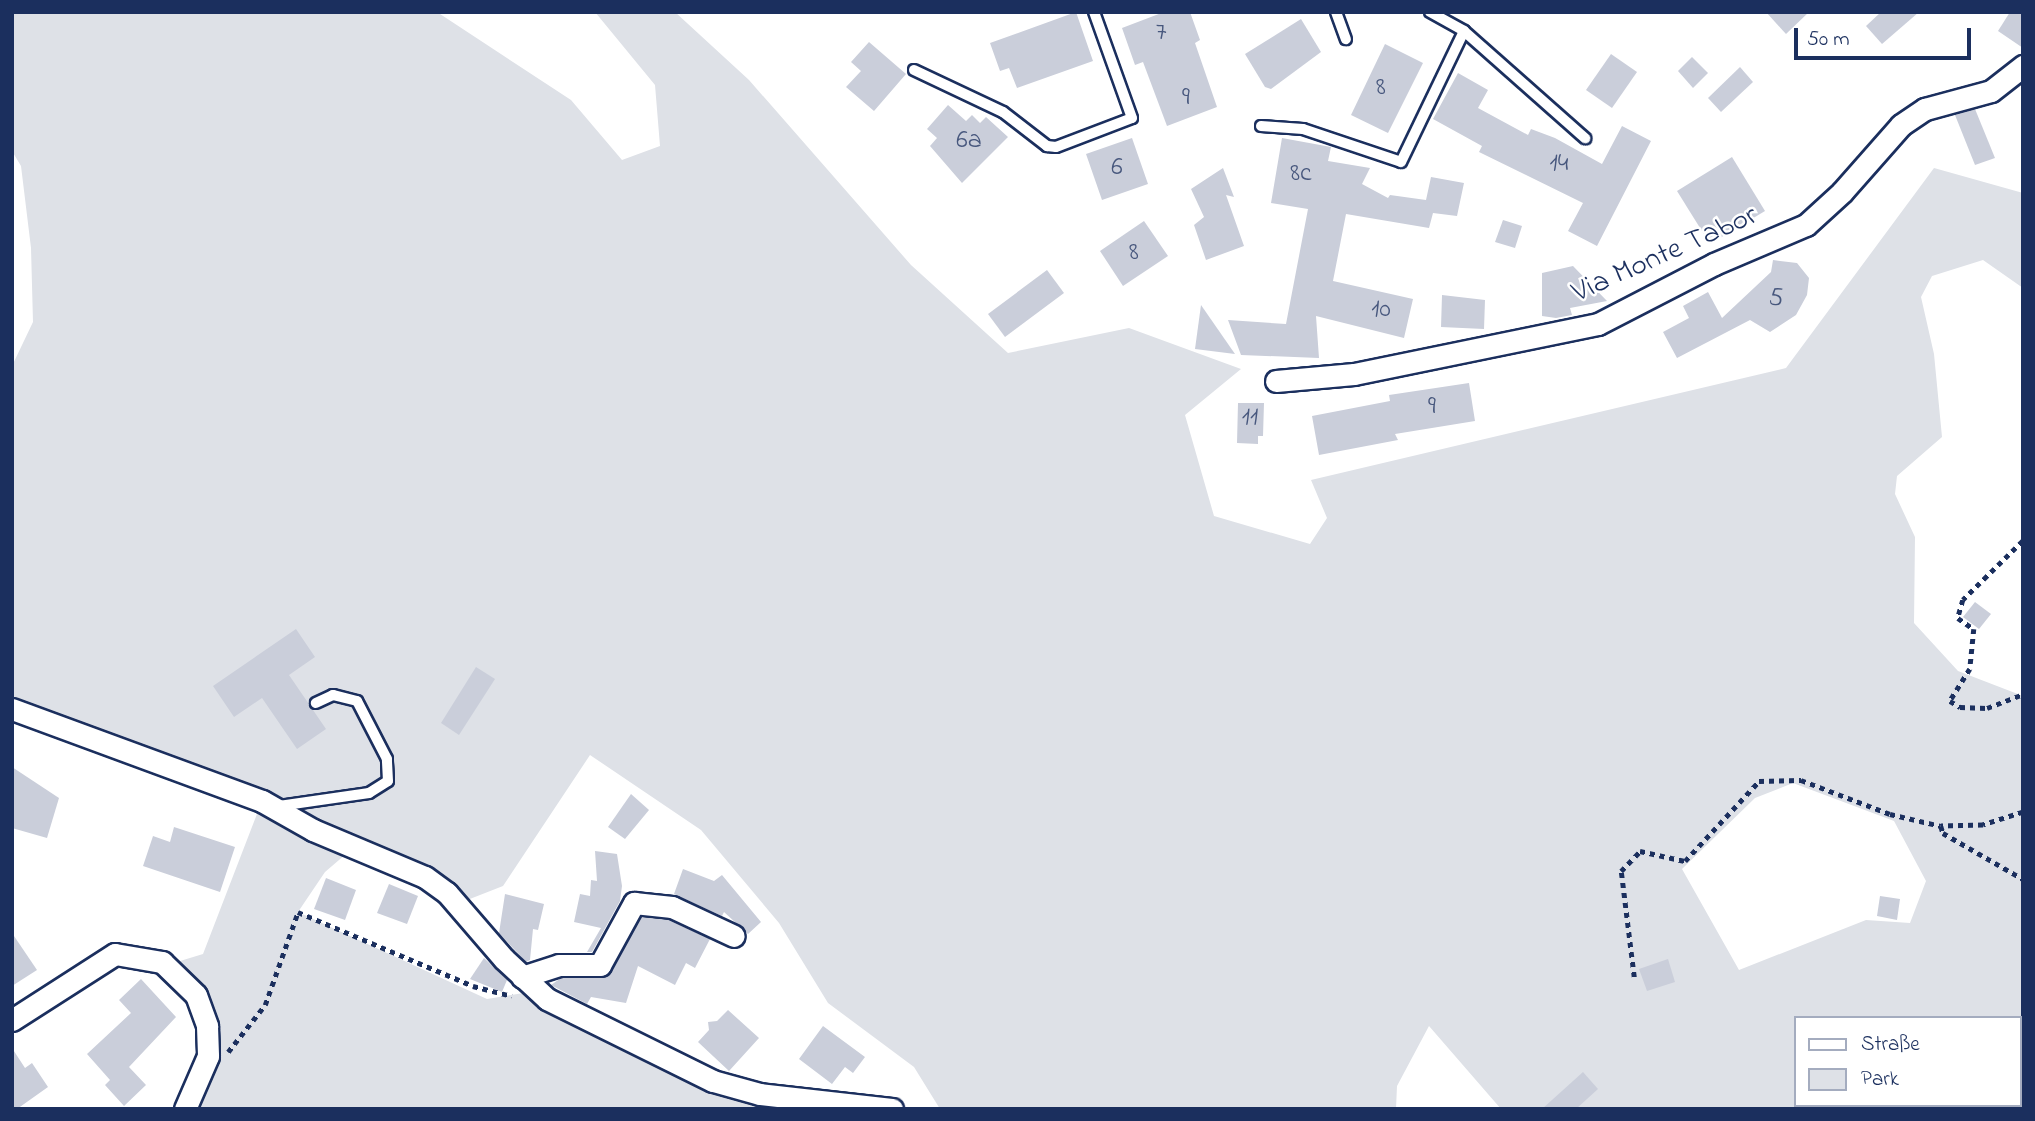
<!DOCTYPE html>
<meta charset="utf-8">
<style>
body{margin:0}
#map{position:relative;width:2035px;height:1121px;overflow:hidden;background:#fff;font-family:"Indie Flower",sans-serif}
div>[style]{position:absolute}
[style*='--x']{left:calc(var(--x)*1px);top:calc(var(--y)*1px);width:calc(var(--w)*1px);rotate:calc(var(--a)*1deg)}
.green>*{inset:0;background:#dee1e7}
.building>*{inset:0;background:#caceda}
.path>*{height:4.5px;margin-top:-2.25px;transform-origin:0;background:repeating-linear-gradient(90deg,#1b2f5e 0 5px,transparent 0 10px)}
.roads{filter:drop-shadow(2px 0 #1b2f5e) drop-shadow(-2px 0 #1b2f5e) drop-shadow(0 2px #1b2f5e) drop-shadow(0 -2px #1b2f5e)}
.lane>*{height:10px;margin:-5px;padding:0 5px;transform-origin:5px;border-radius:5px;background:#fff}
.street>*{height:21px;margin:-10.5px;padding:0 10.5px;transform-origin:10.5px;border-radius:10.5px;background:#fff}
span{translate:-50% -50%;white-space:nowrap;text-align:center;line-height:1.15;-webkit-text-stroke:5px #fff;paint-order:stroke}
.number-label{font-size:26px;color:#47577d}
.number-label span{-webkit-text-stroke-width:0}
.street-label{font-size:30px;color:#1b2f5e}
.frame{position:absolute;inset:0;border:14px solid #1b2f5e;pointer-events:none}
.legend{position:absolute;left:1794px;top:1016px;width:228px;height:91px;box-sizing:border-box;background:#fff;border:2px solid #a4acbf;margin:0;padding:9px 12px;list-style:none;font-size:21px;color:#1b2f5e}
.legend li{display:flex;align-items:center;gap:14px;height:35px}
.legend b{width:35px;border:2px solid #a4acbf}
.scale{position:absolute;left:1794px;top:28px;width:177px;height:32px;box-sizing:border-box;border:4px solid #1b2f5e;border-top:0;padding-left:9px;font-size:21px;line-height:24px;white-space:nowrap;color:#1b2f5e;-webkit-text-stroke:5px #fff;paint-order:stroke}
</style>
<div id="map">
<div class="green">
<i style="clip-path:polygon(evenodd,12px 12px,437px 12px,571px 100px,622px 160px,660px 146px,655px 85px,595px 12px,675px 12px,749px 80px,911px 265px,1008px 353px,1129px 328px,1241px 369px,1185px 415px,1214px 516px,1310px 544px,1327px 518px,1311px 480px,1786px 368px,1934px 168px,2023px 193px,2023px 288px,1983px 260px,1932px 276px,1921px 297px,1934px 354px,1942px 437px,1897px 476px,1895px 494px,1915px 537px,1914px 623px,1958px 671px,2023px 696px,2023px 1109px,1950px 1105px,2019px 1105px,2019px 1018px,1795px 1018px,1795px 1105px,1827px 1105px,1820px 1109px,1501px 1109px,1429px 1026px,1397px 1086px,1396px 1109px,940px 1109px,914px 1067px,828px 1003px,779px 923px,701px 830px,590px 755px,503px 886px,457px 904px,353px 848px,325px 872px,298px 912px,487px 999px,536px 991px,713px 1092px,777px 1109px,185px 1109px,210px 1042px,167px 965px,203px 954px,262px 801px,12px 709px,12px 366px,33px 322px,31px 248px,21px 166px,12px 151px,12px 12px,1793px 783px,1894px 821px,1926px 881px,1910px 923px,1866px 920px,1739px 970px,1682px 869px,1755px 798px,1793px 783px)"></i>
</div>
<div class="building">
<i style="clip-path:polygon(1076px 12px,1093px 61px,1017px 88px,1009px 68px,1000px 71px,990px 43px)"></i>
<i style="clip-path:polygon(1164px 12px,1190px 12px,1200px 40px,1195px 43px,1217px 107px,1167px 126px,1143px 62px,1135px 65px,1122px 28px)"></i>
<i style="clip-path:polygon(1766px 12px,1809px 12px,1786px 34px)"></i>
<i style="clip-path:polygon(1881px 12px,1919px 12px,1882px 44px,1866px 26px)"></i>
<i style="clip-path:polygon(2010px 12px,2023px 12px,2023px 48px,1998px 31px)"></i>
<i style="clip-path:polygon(1301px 19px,1321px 52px,1271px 89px,1265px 87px,1245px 54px)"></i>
<i style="clip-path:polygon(869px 42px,906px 74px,874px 111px,846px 87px,861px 71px,851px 62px)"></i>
<i style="clip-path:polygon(1385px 44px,1423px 63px,1388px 133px,1351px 115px)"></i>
<i style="clip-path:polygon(1611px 54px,1637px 72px,1612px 108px,1586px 90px)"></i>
<i style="clip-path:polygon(1692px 57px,1708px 73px,1693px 88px,1678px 71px)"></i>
<i style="clip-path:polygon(1740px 67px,1753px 82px,1721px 112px,1708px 98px)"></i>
<i style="clip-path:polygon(1458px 73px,1488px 90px,1478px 108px,1528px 135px,1531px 129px,1555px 138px,1602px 164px,1622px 126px,1651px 141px,1597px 246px,1568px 231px,1583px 203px,1479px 152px,1482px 146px,1433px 119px)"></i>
<i style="clip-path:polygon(948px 105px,966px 121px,972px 115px,980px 123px,986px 117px,1008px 137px,962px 183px,930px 146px,937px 138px,927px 129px)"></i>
<i style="clip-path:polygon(1975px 109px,1995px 158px,1975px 165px,1955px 115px)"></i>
<i style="clip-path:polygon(1132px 138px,1148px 184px,1102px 200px,1086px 154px)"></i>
<i style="clip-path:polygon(1282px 138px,1331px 147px,1328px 161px,1370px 168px,1362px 184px,1388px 198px,1390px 195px,1426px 200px,1431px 177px,1464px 183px,1457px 216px,1433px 213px,1429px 228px,1346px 214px,1333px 281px,1413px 299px,1404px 338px,1316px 316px,1319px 358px,1241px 355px,1228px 320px,1286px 324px,1308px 209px,1271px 203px)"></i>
<i style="clip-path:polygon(1732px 157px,1765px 211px,1710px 244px,1677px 191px)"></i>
<i style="clip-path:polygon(1223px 168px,1234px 197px,1226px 195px,1244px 246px,1206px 260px,1194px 225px,1204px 217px,1191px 189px)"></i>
<i style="clip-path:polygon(1503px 220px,1522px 226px,1515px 248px,1495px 242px)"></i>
<i style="clip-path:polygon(1144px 221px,1168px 256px,1123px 286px,1100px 251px)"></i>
<i style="clip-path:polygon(1773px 260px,1797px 263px,1809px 278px,1807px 295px,1796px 315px,1770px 332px,1750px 320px,1677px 358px,1663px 332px,1689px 318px,1683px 306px,1708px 292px,1722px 318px,1771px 272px)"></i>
<i style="clip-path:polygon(1573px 266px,1607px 301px,1570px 308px,1572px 315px,1556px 318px,1542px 316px,1542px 273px)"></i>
<i style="clip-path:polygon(1047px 270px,1064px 293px,1005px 337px,988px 314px)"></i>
<i style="clip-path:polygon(1442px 295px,1485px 300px,1484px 329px,1441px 327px)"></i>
<i style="clip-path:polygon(1201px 305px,1235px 354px,1195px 349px)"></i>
<i style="clip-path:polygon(1469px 383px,1475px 421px,1395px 434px,1398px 440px,1319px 455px,1312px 416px,1390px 401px,1389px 395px)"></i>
<i style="clip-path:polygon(1238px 403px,1264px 403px,1263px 436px,1258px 436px,1258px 444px,1237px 443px)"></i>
<i style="clip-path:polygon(1975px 602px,1991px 614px,1979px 629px,1963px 617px)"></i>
<i style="clip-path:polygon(296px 629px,315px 657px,289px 675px,326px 729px,297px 749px,262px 698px,234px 717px,213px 686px)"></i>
<i style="clip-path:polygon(476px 667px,495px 679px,459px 735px,441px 723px)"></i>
<i style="clip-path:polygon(12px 767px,59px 798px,47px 838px,12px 828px)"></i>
<i style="clip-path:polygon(631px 794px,649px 810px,625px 839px,608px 827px)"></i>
<i style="clip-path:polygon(174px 827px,235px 847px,220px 892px,143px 866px,153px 836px,170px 842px)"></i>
<i style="clip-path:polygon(595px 851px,617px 854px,622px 886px,620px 901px,592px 952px,587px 952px,601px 928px,574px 922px,580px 894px,590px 896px,591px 880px,597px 881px)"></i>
<i style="clip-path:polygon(683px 869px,714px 881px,722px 875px,761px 922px,748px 934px,724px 912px,722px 916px,674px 894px)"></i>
<i style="clip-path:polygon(326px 878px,356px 890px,345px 920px,314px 909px)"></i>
<i style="clip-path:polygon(389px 884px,418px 896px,407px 924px,377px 913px)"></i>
<i style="clip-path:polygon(505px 894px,544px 904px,538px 930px,533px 929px,530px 960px,526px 962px,499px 933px)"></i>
<i style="clip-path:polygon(1880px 896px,1900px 899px,1897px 920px,1877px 916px)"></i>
<i style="clip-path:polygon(641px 917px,668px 920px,710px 939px,695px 968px,686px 963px,675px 985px,638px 966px,626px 1003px,591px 997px,587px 1004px,551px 985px,561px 978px,607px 976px)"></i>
<i style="clip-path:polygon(12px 933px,37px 970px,12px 986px)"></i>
<i style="clip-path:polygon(484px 958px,507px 980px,502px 992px,470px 979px)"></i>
<i style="clip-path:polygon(1668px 959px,1675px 982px,1647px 991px,1639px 969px)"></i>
<i style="clip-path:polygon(141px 979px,176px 1017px,129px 1067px,146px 1085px,124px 1106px,105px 1085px,110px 1080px,87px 1054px,131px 1013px,119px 1000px)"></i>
<i style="clip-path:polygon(728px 1010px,759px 1038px,729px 1071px,698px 1042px,709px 1030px,708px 1022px,717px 1021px)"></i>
<i style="clip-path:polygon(823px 1026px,865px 1057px,853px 1073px,845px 1067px,832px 1084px,799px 1059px)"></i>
<i style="clip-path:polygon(12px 1048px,25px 1068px,32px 1063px,48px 1087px,17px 1109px,12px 1109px)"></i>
<i style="clip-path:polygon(1583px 1072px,1598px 1089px,1576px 1109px,1542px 1109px)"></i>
</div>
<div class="path">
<i style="--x:2023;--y:541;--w:84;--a:135.5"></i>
<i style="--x:1963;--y:600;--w:19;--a:106"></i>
<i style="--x:1958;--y:618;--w:19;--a:35"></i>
<i style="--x:1974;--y:629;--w:40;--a:95.7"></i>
<i style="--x:1970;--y:669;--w:38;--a:122"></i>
<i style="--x:1950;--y:701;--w:12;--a:31"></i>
<i style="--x:1960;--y:707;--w:27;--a:2"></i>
<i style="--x:1987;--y:708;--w:39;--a:-21"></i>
<i style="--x:2023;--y:812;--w:42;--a:162"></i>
<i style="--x:1983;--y:825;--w:42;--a:178.6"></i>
<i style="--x:1941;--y:826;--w:7;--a:74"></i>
<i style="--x:1943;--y:833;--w:92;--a:29.9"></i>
<i style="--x:1634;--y:977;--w:107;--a:-97"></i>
<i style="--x:1621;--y:871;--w:28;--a:-46"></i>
<i style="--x:1640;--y:851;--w:46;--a:12.5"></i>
<i style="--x:1685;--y:861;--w:109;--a:-47.2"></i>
<i style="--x:1759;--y:781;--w:42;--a:-1.4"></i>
<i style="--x:1801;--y:780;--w:95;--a:20.9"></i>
<i style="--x:1890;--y:814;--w:52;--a:13.2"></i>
<i style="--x:228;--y:1052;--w:60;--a:-51.8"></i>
<i style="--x:265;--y:1005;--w:99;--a:-70.5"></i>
<i style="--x:298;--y:912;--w:190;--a:22.9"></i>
<i style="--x:473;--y:986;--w:40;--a:14.4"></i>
<i style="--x:2019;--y:1066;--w:4;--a:0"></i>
<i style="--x:1833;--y:1109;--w:6;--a:-39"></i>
</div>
<div class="roads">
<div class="lane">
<i style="--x:1336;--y:12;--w:29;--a:70"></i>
<i style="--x:1430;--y:12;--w:39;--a:29"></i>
<i style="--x:1464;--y:31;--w:162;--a:41.5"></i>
<i style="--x:914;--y:70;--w:98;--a:25.3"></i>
<i style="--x:1003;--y:112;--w:56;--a:37.7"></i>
<i style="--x:1047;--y:146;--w:9;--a:6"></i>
<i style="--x:1056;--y:147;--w:81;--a:-20.9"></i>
<i style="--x:1132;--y:118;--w:113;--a:-109.7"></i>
<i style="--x:1261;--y:126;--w:42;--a:4.1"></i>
<i style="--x:1303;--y:129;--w:103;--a:18.6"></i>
<i style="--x:1401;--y:162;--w:145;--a:-64.3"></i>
<i style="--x:279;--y:806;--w:91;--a:-8.2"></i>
<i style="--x:369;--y:793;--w:22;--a:-32"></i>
<i style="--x:388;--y:781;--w:22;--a:-93"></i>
<i style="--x:387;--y:759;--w:65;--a:-117.3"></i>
<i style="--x:357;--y:701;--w:25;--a:-166"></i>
<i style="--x:333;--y:695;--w:19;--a:155"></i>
<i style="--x:2005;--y:1105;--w:6;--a:39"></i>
</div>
<div class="street">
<i style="--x:1276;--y:381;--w:78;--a:-5.1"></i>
<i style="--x:1354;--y:374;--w:249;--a:-11.6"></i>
<i style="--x:1598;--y:324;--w:131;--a:-27.3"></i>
<i style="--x:1714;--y:264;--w:100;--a:-23"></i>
<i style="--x:1806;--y:225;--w:49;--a:-42.5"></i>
<i style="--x:1842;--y:192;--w:89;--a:-48.6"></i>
<i style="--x:1901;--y:125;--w:29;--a:-34"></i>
<i style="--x:1925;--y:109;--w:68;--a:-15.3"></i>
<i style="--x:1991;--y:91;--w:41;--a:-38"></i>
<i style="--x:12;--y:709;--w:266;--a:20.2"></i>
<i style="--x:262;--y:801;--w:59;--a:29.6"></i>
<i style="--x:313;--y:830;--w:121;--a:22.8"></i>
<i style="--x:425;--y:877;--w:27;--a:36"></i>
<i style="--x:447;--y:893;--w:87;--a:49.2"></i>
<i style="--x:504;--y:959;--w:59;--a:42.9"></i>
<i style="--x:547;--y:999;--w:185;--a:26.3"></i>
<i style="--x:713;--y:1081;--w:49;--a:15.5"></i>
<i style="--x:760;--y:1094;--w:133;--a:6.5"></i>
<i style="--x:522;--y:977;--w:39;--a:-18"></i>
<i style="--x:559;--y:965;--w:41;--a:0"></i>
<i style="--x:600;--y:965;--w:71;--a:-61.3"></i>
<i style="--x:634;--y:903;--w:38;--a:6"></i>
<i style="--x:672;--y:907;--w:68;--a:25.1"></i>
<i style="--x:12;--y:1020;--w:122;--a:-32.7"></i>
<i style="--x:115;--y:954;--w:48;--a:9.7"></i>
<i style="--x:162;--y:962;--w:47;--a:44.1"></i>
<i style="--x:196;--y:995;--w:33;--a:70"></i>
<i style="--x:207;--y:1026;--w:30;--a:88"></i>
<i style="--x:208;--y:1056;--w:58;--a:113.5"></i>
</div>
</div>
<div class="number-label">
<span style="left:1161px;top:34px">7</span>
<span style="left:1381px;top:89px">8</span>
<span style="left:1186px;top:99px">9</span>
<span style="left:969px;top:142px">6a</span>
<span style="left:1559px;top:165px">14</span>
<span style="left:1117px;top:169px">6</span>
<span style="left:1301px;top:175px">8c</span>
<span style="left:1134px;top:254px">8</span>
<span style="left:1776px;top:300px">5</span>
<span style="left:1381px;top:311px">10</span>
<span style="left:1432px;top:408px">9</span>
<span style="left:1250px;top:419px">11</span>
</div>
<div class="street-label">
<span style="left:1665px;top:255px;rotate:-24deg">Via Monte Tabor</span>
</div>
<div class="frame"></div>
<ul class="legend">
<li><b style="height:9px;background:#fff"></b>Straße</li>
<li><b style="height:19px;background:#dee1e7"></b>Park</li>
</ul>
<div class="scale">50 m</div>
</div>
